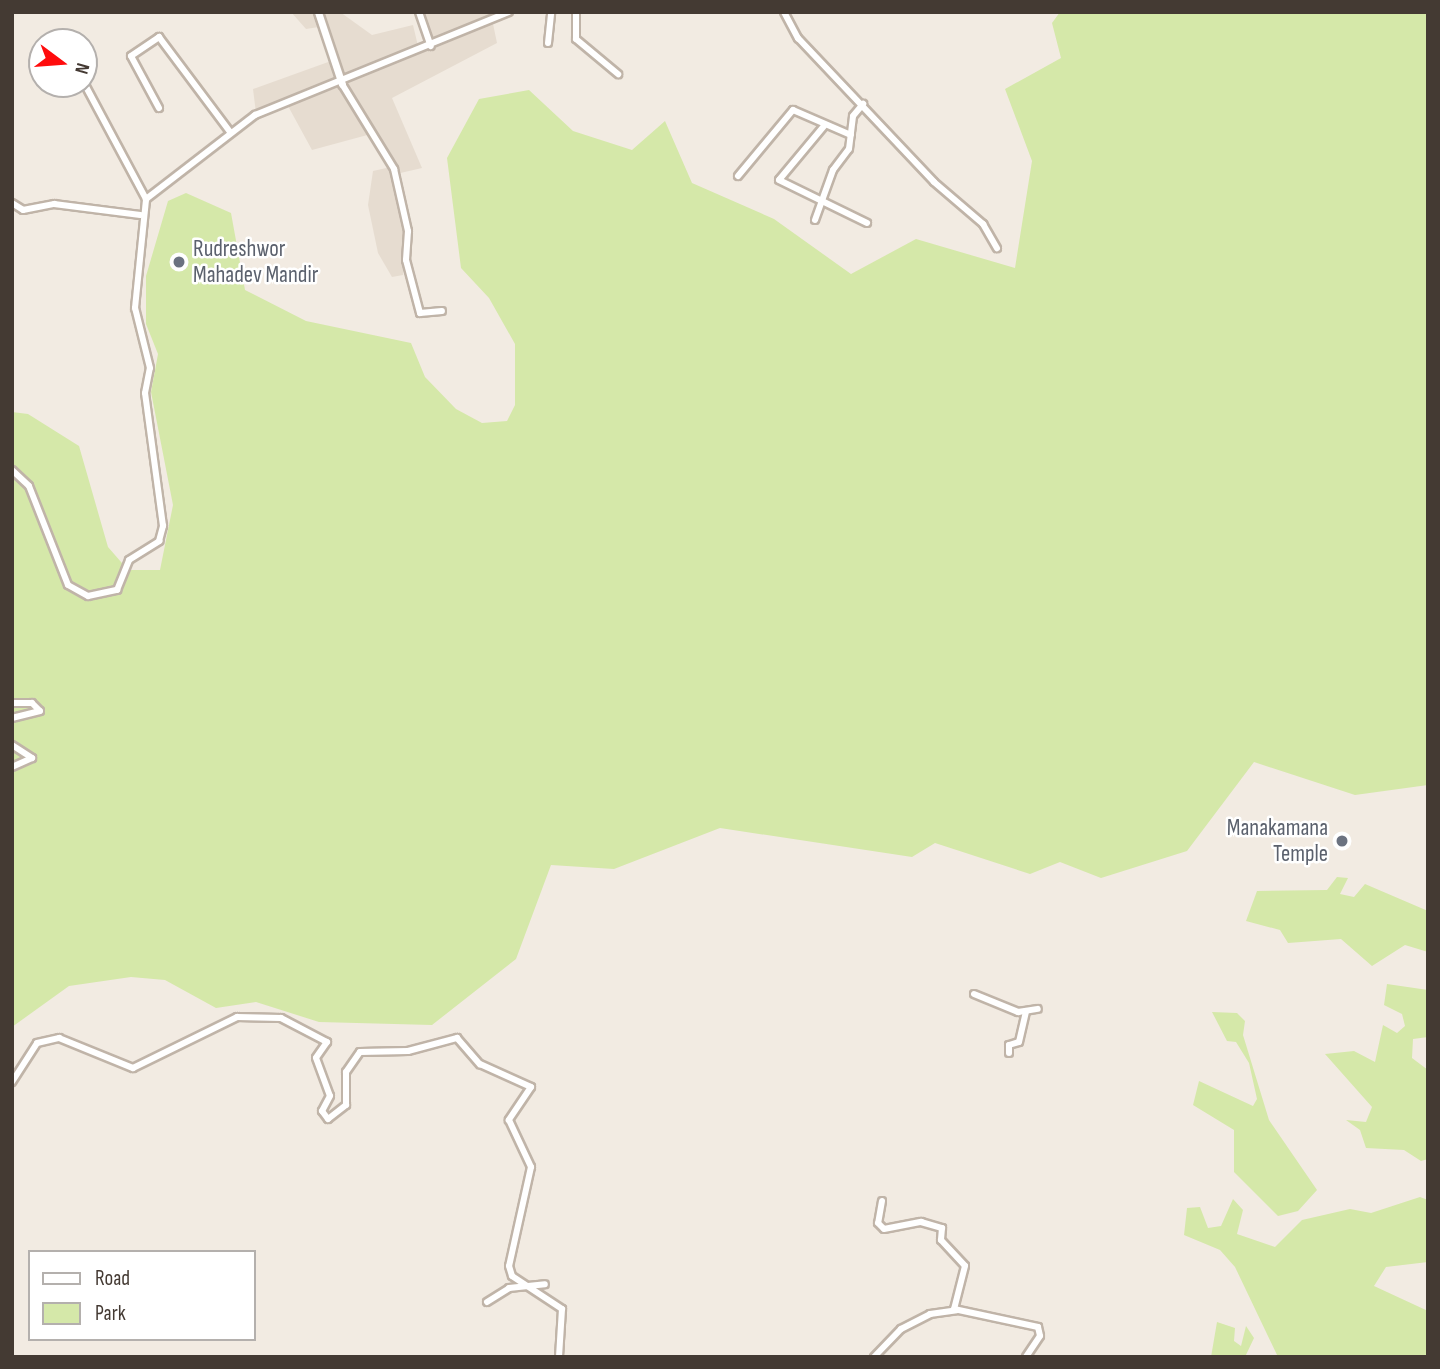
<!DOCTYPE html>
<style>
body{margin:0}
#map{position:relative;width:1440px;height:1369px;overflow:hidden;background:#f2ebe2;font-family:"Sofia Sans Condensed",sans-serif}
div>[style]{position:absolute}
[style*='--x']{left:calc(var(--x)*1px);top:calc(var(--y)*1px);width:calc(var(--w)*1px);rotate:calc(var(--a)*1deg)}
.residential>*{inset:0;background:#e6dcd0}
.green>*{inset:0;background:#d5e8a9}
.roads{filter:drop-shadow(2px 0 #c0b4a8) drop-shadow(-2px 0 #c0b4a8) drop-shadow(0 2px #c0b4a8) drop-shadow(0 -2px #c0b4a8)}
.minor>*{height:6px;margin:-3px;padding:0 3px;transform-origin:3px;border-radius:3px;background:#fff}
.tertiary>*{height:7px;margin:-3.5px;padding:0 3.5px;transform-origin:3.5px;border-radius:3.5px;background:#fff}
.dots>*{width:19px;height:19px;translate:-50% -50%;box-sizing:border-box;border:4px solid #fff;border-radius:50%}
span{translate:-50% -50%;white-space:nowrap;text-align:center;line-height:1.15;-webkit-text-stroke:5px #fff;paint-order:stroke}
.worship-label{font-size:23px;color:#5b616d}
.left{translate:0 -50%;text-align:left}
.right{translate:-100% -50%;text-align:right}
.frame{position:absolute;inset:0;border:14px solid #443a33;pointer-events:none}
.legend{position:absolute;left:28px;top:1250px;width:228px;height:91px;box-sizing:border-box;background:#fff;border:2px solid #b4b0ad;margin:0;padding:9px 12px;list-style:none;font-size:21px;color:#443a33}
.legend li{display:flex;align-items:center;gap:14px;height:35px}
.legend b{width:35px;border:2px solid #b4b0ad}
.north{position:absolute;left:28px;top:28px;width:70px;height:70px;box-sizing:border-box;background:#fff;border:2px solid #b4b0ad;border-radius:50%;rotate:106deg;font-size:19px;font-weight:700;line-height:28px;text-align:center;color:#443a33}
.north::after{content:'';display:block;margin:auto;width:24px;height:32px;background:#ff0c0d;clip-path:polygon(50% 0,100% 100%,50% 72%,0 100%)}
</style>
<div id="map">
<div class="residential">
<i style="clip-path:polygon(291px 12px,340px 12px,372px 35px,413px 25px,418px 46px,427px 42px,419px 12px,506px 12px,492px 19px,497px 43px,392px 98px,422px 168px,396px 174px,356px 109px,371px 134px,312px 150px,288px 106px,341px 86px,325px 26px,306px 29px)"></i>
<i style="clip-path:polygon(331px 61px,338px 82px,256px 113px,253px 89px)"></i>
<i style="clip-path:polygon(391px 167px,408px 231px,403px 275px,392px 277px,378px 253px,368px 205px,373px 171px)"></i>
</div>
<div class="green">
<i style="clip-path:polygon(1060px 12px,1428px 12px,1428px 785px,1355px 795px,1254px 762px,1187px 851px,1101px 878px,1060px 862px,1030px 874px,935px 843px,912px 857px,720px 828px,614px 869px,551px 865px,516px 959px,432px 1025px,319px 1022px,256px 1002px,216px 1008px,165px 980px,131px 977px,69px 986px,12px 1027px,12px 412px,28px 414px,79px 446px,108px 547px,128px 570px,160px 570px,173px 505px,151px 392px,158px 354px,146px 324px,146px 276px,168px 201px,186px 193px,231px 213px,245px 290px,306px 321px,411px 343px,425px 377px,456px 409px,482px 423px,507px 421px,515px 405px,515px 344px,489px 298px,461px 268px,447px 158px,479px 99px,529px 90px,573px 131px,632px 150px,665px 121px,692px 183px,774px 219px,851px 274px,916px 239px,1015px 268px,1032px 161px,1005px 89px,1061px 58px,1052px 23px)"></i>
<i style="clip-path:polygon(1337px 877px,1348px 878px,1340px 894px,1354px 897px,1365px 884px,1428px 911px,1428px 952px,1405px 945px,1372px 966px,1341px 939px,1288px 943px,1280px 930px,1246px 921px,1257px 891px,1327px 890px)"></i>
<i style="clip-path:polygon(1387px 984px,1428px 990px,1428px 1037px,1413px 1039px,1412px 1058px,1428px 1070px,1428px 1159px,1421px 1161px,1404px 1150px,1366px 1148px,1360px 1130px,1346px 1120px,1366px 1122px,1372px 1107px,1325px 1054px,1354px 1051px,1375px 1062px,1383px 1025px,1397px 1033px,1405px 1026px,1402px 1014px,1384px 1005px)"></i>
<i style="clip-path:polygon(1212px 1012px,1237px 1013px,1245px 1021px,1243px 1035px,1269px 1120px,1317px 1190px,1298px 1211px,1278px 1216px,1234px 1172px,1234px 1130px,1193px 1105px,1199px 1081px,1253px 1106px,1257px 1099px,1249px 1063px,1236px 1042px,1227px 1041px)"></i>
<i style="clip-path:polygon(1420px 1197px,1428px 1200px,1428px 1262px,1386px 1267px,1374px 1286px,1428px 1311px,1428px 1357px,1278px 1357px,1235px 1267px,1220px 1250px,1184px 1235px,1187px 1208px,1200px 1207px,1208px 1228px,1221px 1226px,1233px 1199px,1243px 1210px,1237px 1234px,1275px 1247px,1302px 1220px,1350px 1209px,1371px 1213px)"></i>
<i style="clip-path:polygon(1217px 1322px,1235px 1328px,1234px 1341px,1241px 1346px,1246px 1326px,1254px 1338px,1245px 1357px,1211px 1357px)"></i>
</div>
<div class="roads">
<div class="minor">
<i style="--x:419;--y:12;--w:36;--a:71"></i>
<i style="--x:576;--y:12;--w:27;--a:90"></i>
<i style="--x:576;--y:39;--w:55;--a:39.8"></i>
<i style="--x:784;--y:12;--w:30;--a:62"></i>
<i style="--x:798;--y:38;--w:198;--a:46.6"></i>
<i style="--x:934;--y:182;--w:65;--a:40.6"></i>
<i style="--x:983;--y:224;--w:28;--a:60"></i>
<i style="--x:548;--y:43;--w:31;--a:-84"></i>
<i style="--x:84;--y:83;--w:132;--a:61.9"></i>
<i style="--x:342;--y:84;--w:100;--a:58.5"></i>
<i style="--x:394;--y:169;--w:64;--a:77.3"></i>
<i style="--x:408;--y:231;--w:29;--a:94"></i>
<i style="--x:406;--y:260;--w:55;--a:75.2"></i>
<i style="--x:420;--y:313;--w:22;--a:-5"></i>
<i style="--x:159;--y:108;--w:59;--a:-118.3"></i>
<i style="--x:131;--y:56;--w:34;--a:-34"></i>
<i style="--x:159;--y:37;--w:119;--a:53.2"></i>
<i style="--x:824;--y:126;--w:70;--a:129.8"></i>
<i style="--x:779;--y:180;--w:98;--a:26"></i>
<i style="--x:738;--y:176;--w:86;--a:-50.2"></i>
<i style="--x:793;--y:110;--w:63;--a:23.3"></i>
<i style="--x:12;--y:203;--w:13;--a:32"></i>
<i style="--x:23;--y:210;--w:32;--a:-11"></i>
<i style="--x:54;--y:204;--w:87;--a:7.3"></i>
<i style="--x:815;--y:220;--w:53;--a:-70.2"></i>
<i style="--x:833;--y:170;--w:26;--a:-53"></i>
<i style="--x:849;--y:149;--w:33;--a:-83"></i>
<i style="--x:853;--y:116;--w:16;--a:-50"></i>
<i style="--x:12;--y:470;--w:23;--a:43"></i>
<i style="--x:29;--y:486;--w:106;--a:68.5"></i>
<i style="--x:68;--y:585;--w:23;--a:29"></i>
<i style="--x:88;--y:596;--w:30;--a:-12"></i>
<i style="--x:117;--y:590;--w:32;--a:-68"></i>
<i style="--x:129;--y:560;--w:36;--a:-32"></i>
<i style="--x:159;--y:541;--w:16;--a:-75"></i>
<i style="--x:163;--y:526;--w:134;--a:-97.7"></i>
<i style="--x:145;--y:393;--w:25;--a:-79"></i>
<i style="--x:150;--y:368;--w:62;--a:-104"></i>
<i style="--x:135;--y:308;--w:110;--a:-84.2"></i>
<i style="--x:146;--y:199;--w:138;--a:-37.6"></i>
<i style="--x:255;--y:115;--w:274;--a:-22.1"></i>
<i style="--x:12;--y:703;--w:20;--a:0"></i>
<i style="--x:32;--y:703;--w:11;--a:45"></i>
<i style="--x:40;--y:711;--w:29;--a:166"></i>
<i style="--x:12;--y:745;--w:24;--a:33"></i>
<i style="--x:32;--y:758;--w:22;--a:156"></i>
<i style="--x:974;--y:994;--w:48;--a:22.2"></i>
<i style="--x:1018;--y:1012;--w:20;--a:-9"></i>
<i style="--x:1009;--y:1053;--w:8;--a:-90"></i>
<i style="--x:1009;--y:1045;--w:10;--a:-17"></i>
<i style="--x:1019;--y:1042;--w:31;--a:-77"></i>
<i style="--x:12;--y:1082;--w:46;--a:-57.3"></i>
<i style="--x:37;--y:1043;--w:23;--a:-13"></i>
<i style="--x:59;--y:1038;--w:80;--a:22.1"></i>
<i style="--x:133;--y:1068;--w:116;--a:-26.1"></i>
<i style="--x:237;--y:1017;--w:44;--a:1.3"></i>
<i style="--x:281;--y:1018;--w:52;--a:27.6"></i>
<i style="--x:327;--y:1042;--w:19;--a:125"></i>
<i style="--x:316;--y:1058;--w:40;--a:69.8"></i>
<i style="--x:330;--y:1096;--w:17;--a:118"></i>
<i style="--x:322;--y:1111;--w:10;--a:53"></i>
<i style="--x:328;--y:1119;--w:23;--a:-38"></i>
<i style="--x:346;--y:1105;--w:33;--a:-90"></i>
<i style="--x:346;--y:1072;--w:24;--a:-55"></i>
<i style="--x:360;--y:1052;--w:48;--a:-1.2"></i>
<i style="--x:408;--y:1051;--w:51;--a:-14.9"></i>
<i style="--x:457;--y:1038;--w:35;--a:49"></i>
<i style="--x:480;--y:1064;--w:56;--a:24.3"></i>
<i style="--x:531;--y:1087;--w:40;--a:124"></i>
<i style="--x:509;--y:1120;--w:52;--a:64.9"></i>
<i style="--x:531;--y:1167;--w:101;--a:102.5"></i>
<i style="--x:509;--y:1266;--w:10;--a:73"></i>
<i style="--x:512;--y:1276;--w:60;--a:33.4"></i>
<i style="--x:562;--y:1309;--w:48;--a:93.6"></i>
<i style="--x:882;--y:1201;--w:22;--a:100"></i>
<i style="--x:878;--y:1223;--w:8;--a:45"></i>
<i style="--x:884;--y:1229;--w:38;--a:-11"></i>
<i style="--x:921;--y:1222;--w:22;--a:16"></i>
<i style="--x:942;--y:1228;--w:12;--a:95"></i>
<i style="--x:941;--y:1240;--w:35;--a:47"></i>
<i style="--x:965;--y:1266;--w:44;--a:104.3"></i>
<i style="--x:954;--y:1309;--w:86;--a:12.1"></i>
<i style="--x:1038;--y:1327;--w:9;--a:77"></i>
<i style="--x:1040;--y:1336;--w:25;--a:124"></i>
<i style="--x:487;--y:1302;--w:26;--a:-32"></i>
<i style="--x:509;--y:1288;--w:36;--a:-6"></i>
<i style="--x:874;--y:1357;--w:39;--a:-46"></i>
<i style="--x:901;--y:1329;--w:33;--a:-27"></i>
<i style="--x:930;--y:1314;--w:27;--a:-8"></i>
</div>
<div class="tertiary">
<i style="--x:318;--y:12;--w:76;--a:71.6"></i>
</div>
</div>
<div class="dots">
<i style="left:179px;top:262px;background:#6b7280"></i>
<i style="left:1342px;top:841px;background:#6b7280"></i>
</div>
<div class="worship-label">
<span class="left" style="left:193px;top:262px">Rudreshwor<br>Mahadev Mandir</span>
<span class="right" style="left:1328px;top:841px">Manakamana<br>Temple</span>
</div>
<div class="frame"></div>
<ul class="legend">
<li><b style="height:9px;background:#fff"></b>Road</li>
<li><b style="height:19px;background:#d5e8a9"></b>Park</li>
</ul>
<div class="north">N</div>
</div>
